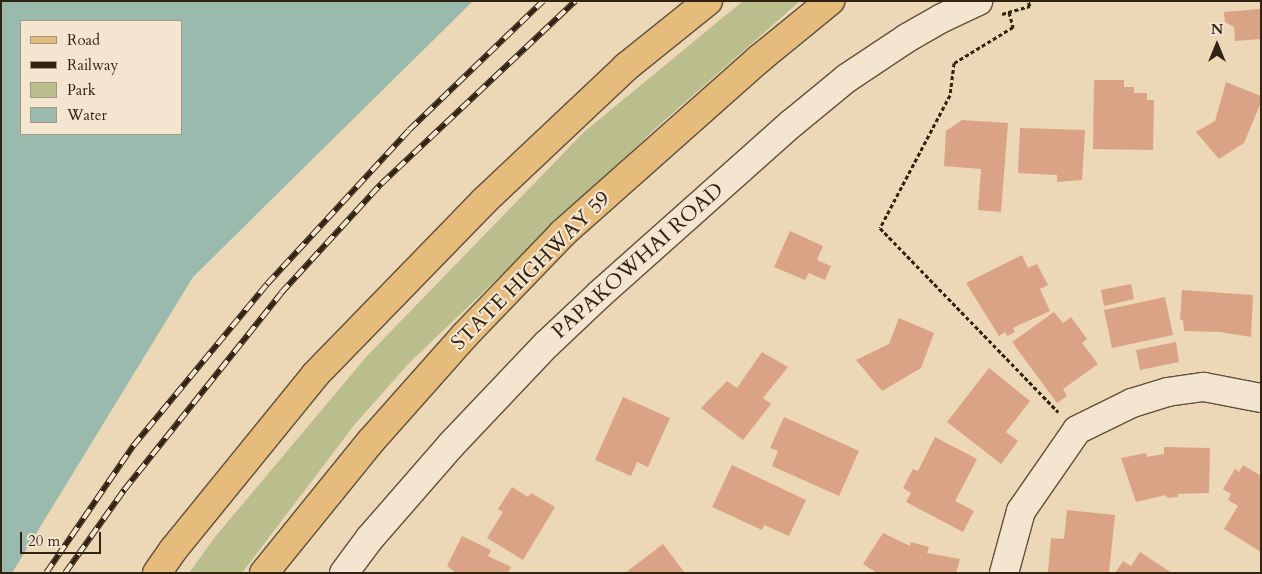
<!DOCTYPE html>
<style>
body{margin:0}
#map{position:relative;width:1262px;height:574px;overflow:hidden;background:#ecd7b7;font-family:Cardo,serif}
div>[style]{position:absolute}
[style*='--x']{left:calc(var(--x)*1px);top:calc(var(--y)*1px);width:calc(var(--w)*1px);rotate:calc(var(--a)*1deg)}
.green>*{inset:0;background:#babd8c}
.water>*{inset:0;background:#99baad}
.building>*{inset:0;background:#daa385}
.path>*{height:3px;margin-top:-1.5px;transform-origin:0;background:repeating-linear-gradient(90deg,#312311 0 4px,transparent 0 6.5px)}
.roads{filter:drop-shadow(1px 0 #60503a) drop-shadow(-1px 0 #60503a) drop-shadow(0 1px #60503a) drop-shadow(0 -1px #60503a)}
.street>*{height:28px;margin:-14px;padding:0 14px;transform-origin:14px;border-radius:14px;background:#f3e5d0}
.secondary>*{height:28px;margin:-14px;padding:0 14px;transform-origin:14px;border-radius:14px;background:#f3e5d0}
.primary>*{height:28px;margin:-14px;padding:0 14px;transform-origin:14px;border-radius:14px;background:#e6bc7c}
.rail>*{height:5.5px;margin-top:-2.75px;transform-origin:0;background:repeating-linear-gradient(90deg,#f3e5d0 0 11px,#312311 0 22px);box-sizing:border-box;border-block:1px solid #312311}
span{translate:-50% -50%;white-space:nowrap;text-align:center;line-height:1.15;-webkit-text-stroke:4.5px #f3e5d0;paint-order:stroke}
.street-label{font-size:21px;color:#312311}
.frame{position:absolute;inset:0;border:2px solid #312311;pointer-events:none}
.legend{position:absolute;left:20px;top:20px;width:162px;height:115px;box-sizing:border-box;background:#f3e5d0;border:1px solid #a59784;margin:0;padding:6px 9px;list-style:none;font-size:15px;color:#312311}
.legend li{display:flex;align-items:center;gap:10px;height:25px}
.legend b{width:25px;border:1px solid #a59784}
.north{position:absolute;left:1192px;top:20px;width:50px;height:50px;-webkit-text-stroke:4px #f3e5d0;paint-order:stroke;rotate:0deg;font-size:14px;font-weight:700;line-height:20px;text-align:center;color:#312311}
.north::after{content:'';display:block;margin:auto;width:18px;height:22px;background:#312311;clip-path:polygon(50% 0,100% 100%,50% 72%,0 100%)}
.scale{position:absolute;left:20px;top:532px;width:81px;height:22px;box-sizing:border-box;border:2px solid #312311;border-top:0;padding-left:6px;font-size:15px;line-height:18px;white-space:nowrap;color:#312311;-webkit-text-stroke:4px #f3e5d0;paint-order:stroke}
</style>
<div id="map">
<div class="green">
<i style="clip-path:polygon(743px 1px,800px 1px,658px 126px,410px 362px,355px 424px,242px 573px,189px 573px,215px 537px,367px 356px,584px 132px)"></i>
</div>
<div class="water">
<i style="clip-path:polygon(evenodd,1px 1px,473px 1px,193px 277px,12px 573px,1px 573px,1px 1px,21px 21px,181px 21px,181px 134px,21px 134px,21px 21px)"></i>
</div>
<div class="building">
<i style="clip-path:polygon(1260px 9px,1261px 39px,1235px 41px,1234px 27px,1225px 22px,1224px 12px)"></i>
<i style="clip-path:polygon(1094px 80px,1124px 80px,1124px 87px,1134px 87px,1134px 93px,1147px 93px,1147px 100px,1154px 100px,1153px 150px,1093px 149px)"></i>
<i style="clip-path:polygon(1226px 82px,1261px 96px,1261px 102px,1244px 143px,1219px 159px,1196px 132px,1215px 121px)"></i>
<i style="clip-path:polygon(962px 120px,1008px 123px,1001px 212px,978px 210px,981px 169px,944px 166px,946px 131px)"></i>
<i style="clip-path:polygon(1020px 128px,1085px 130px,1082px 180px,1057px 182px,1057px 175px,1018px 173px)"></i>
<i style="clip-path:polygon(790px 231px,823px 246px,817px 260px,831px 266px,825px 280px,809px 273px,805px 280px,774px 267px)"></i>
<i style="clip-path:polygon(1022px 255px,1028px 268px,1037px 264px,1048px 285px,1040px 289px,1050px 311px,1013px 328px,1015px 332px,1007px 336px,1005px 332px,999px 336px,966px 283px)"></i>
<i style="clip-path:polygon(1131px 284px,1134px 299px,1104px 306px,1101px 290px)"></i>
<i style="clip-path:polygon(1182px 290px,1253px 295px,1251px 337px,1220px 332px,1184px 331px,1183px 320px,1180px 320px)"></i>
<i style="clip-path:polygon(1165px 297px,1173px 335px,1112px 348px,1104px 310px)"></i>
<i style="clip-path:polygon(1054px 312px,1063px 323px,1071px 317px,1087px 339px,1082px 343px,1098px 364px,1063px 389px,1067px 396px,1057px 403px,1012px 342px)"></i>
<i style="clip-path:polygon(899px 318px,934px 333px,921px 368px,882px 391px,856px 360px,889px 344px)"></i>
<i style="clip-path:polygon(1176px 342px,1179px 362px,1140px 370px,1136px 350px)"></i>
<i style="clip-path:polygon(762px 352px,788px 367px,763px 398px,771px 404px,743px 440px,701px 408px,727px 381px,737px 388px)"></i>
<i style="clip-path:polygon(989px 368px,1030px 401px,1006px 432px,1018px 441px,1001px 464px,947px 422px)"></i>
<i style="clip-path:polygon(623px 397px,670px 418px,648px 467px,637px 462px,631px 476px,595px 460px)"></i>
<i style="clip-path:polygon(784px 417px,859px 451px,839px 496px,772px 466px,778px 451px,770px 448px)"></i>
<i style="clip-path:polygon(935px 437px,977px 459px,955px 501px,974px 511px,963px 532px,906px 502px,911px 493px,903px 488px,913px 469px,918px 471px)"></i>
<i style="clip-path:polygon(1164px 447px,1210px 448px,1209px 493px,1178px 494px,1178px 497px,1167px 498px,1166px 495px,1136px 502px,1121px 458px,1146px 453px,1147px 457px,1164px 454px)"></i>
<i style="clip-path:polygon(732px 465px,806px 500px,789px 536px,764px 525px,762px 530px,712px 507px)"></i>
<i style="clip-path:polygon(1243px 465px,1261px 476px,1261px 552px,1224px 529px,1238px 506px,1228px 500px,1231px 494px,1223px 489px,1235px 469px,1239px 472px)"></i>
<i style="clip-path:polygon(512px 487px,528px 497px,531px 493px,555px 507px,523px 560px,487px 538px,503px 512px,498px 509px)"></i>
<i style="clip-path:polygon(1067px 510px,1115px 515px,1109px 573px,1048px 572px,1051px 538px,1064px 539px)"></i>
<i style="clip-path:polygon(883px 533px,910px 546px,911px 542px,929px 547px,927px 553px,960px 559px,956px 573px,877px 573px,863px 564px)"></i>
<i style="clip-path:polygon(462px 536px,491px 550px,488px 556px,511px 567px,508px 573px,456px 573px,447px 566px)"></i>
<i style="clip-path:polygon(663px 544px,685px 573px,625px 573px)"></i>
<i style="clip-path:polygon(1140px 552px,1172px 573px,1115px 573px,1123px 561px,1131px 566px)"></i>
</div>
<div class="path">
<i style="--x:1009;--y:12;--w:16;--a:75"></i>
<i style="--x:1013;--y:27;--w:69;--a:148.6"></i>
<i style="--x:954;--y:63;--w:32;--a:97"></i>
<i style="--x:950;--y:95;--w:150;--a:117.8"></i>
<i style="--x:880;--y:228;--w:256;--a:45.9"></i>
<i style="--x:1002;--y:14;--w:29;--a:-16"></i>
<i style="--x:1030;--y:6;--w:5;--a:-112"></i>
</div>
<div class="roads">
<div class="street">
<i style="--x:1004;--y:573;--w:64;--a:-74.7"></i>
<i style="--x:1021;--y:511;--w:98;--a:-55.3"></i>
<i style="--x:1077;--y:430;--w:61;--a:-26.1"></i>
<i style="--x:1132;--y:403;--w:37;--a:-17"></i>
<i style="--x:1167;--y:392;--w:37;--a:-8"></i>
<i style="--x:1204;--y:387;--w:58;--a:10.9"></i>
</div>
<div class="secondary">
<i style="--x:344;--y:573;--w:44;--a:-53.4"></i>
<i style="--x:370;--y:538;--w:123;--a:-48.9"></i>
<i style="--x:451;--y:445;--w:139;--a:-46.5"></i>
<i style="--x:547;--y:344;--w:73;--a:-43.3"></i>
<i style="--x:600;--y:294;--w:256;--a:-41.7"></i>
<i style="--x:791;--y:124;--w:72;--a:-39.4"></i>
<i style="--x:847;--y:78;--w:72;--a:-33.7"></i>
<i style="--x:907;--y:38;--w:40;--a:-29.7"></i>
<i style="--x:942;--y:18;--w:40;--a:-25"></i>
</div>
<div class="primary">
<i style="--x:157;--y:573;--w:28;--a:-55"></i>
<i style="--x:173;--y:550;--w:225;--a:-50.9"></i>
<i style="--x:315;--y:375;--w:243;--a:-45.8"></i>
<i style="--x:484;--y:201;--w:195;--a:-43.3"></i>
<i style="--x:626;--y:67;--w:105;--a:-38.8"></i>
<i style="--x:264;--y:573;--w:170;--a:-51"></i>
<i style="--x:371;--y:441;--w:142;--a:-48.4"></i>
<i style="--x:465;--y:335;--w:141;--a:-46.1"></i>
<i style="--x:563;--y:233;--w:262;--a:-41.6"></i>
<i style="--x:759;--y:59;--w:92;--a:-39.2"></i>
</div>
</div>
<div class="rail">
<i style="--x:46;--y:573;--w:154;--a:-55.6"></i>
<i style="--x:133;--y:446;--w:210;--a:-50.4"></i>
<i style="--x:267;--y:284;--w:209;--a:-47.3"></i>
<i style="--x:409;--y:130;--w:186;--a:-43.9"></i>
<i style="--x:65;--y:573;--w:102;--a:-54.6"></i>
<i style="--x:124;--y:490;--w:252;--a:-51.4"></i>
<i style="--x:281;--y:293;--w:148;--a:-47.5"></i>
<i style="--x:381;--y:184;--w:267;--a:-43.3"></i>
</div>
<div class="street-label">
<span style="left:638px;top:261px;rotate:-42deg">PAPAKOWHAI ROAD</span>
<span style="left:531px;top:271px;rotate:-45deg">STATE HIGHWAY 59</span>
</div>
<div class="frame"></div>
<ul class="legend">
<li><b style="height:6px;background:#e6bc7c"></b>Road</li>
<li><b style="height:6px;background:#312311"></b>Railway</li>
<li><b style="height:14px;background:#babd8c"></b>Park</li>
<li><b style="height:14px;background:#99baad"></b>Water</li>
</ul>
<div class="north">N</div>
<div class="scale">20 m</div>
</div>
